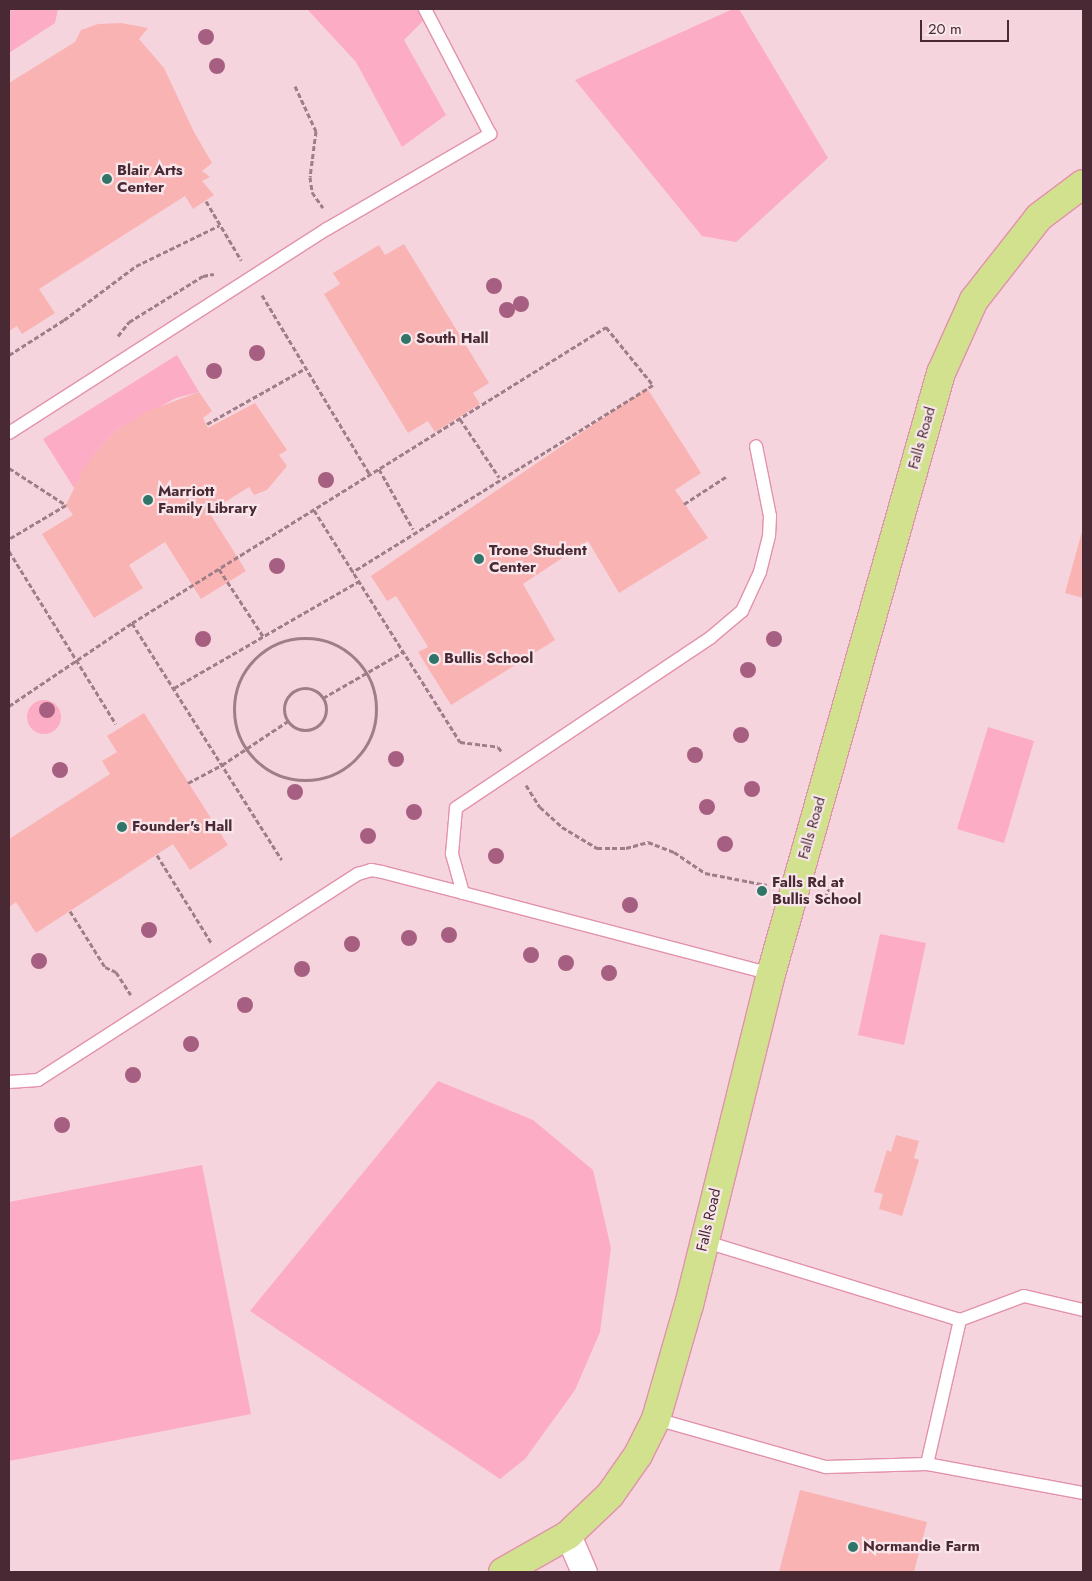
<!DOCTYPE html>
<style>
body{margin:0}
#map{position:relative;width:1092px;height:1581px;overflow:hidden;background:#f6d4dd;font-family:Jost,sans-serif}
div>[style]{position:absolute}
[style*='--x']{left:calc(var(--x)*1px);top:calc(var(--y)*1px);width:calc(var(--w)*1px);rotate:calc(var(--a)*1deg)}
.green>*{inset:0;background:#fcacc4}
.round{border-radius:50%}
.building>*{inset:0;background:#fab3b3}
.path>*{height:3px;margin-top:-1.5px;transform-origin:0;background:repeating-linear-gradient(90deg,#9f7e88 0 5px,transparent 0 7.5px)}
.path>.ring{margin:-1.5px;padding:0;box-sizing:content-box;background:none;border:3px solid #9f7e88;border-radius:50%}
.roads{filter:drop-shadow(1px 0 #e292ab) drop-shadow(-1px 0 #e292ab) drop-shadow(0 1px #e292ab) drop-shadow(0 -1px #e292ab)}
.service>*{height:12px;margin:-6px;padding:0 6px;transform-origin:6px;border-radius:6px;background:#fff}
.minor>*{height:25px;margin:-12.5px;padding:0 12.5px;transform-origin:12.5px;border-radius:12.5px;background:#fff}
.primary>*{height:28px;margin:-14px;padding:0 14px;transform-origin:14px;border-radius:14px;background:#d1e18e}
.trees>*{width:16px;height:16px;margin:-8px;border-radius:50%;background:#a65f80}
.dots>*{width:14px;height:14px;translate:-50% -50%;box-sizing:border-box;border:2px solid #f8e6eb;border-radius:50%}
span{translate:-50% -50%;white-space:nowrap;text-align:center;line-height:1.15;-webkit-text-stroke:4.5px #f8e6eb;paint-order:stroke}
.poi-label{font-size:15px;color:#492933;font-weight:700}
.left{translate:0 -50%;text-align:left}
.street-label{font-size:15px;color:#492933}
.frame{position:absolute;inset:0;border:10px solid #492933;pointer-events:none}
.scale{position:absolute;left:920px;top:20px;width:89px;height:22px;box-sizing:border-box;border:2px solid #492933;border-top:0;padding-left:6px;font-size:15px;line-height:18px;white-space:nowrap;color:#492933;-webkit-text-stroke:4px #f8e6eb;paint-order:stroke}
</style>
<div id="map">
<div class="green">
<i style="clip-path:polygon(9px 9px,58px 9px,55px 23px,9px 53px)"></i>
<i style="clip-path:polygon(307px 9px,435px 9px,404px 40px,446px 115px,402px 147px,356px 62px)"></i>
<i style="clip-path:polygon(733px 9px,739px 9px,828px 158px,736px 242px,702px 236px,575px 80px)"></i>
<i style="clip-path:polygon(177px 355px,199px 392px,176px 398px,117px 430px,96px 452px,74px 488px,43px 439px)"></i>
<i class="round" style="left:27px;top:700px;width:34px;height:34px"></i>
<i style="clip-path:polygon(988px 727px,1034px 741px,1004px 843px,957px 829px)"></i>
<i style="clip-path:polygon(880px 934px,926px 943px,904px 1045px,858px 1035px)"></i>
<i style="clip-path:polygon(438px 1081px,533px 1120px,593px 1170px,611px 1248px,600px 1332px,575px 1390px,525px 1459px,500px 1479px,250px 1311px)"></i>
<i style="clip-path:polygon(202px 1165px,251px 1414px,9px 1461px,9px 1202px)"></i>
</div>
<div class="building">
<i style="clip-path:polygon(121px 23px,148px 28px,139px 39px,164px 68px,194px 132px,212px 163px,202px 171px,210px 177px,202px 181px,214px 195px,193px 209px,185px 196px,39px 289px,55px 313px,22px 334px,17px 326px,9px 331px,9px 83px,75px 42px,81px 30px,98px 24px)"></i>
<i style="clip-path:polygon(404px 244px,489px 383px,473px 393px,480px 404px,435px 432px,428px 421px,408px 433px,324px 294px,340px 284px,333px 273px,379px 245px,385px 255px)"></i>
<i style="clip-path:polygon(647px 388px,701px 473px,675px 490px,708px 538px,619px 593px,588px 541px,523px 584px,555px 640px,451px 705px,418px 652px,428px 647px,422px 637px,396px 596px,387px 601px,371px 576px)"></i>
<i style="clip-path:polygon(199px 392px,212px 411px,203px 418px,208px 428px,255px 403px,287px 450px,279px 455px,287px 466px,267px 490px,254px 495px,249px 487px,209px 512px,246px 571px,201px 599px,165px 542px,129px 565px,143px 588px,94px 618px,42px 534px,73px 515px,66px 505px,81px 474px,96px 452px,117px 430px,148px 411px)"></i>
<i style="clip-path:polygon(1083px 528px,1083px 598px,1065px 593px)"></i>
<i style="clip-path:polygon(144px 713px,228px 845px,190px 870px,173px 844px,36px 933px,16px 902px,9px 907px,9px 839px,110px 774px,102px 761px,117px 752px,107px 736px)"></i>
<i style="clip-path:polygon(896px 1135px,919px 1141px,914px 1158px,919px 1160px,902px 1216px,879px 1209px,883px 1194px,874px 1192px,887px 1150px,891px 1152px)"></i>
<i style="clip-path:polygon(800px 1490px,927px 1522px,914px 1572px,779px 1572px)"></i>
</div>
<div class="path">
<i style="--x:295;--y:86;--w:50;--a:65"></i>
<i style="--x:316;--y:131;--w:46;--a:97.4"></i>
<i style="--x:310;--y:177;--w:15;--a:82"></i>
<i style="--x:312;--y:192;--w:19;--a:55"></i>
<i style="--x:206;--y:201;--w:69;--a:59.3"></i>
<i style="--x:262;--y:295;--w:210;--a:59"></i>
<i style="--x:118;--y:336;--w:18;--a:-52"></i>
<i style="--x:129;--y:322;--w:87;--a:-31.9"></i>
<i style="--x:203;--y:276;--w:11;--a:-10"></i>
<i style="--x:9;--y:355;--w:65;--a:-32.5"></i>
<i style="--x:64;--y:320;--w:90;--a:-36.9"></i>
<i style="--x:136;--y:266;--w:93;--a:-26"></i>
<i style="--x:460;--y:419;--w:70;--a:56.1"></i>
<i style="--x:207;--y:424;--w:114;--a:-29.5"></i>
<i style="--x:9;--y:468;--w:68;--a:33"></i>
<i style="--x:66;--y:505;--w:66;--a:149.2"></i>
<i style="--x:379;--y:469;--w:69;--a:60.5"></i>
<i style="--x:684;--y:504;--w:51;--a:-33.1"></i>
<i style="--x:314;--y:510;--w:274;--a:57.8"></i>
<i style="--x:460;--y:742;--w:38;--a:7"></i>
<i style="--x:498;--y:747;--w:6;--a:51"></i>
<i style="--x:9;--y:551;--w:203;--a:58.3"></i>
<i style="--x:219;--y:569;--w:80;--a:56.7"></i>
<i style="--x:132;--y:623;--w:559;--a:-31.98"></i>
<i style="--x:606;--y:327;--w:75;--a:51"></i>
<i style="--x:653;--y:385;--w:354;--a:148.1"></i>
<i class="ring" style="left:234px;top:638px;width:139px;height:139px"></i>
<i class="ring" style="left:284px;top:688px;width:39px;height:39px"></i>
<i style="--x:174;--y:688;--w:214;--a:-30"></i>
<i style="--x:323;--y:698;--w:92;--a:-29.9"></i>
<i style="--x:9;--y:706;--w:148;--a:-34"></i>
<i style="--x:132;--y:623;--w:280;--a:57.7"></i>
<i style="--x:188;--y:783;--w:38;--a:-28"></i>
<i style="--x:222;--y:765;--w:79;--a:-33.7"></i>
<i style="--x:526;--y:785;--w:26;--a:58"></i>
<i style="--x:540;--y:807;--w:30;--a:42"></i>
<i style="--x:562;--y:827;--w:41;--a:31"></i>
<i style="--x:597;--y:848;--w:29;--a:0"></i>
<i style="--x:626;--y:848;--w:23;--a:-15"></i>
<i style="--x:648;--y:842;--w:28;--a:21"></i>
<i style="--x:674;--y:852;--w:37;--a:34"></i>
<i style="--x:705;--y:873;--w:63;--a:11"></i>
<i style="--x:157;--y:855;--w:105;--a:58.3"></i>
<i style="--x:825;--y:898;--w:10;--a:-66"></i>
<i style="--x:70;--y:911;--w:66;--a:58"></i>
<i style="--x:105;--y:967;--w:12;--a:24"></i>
<i style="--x:116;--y:972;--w:27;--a:57"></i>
</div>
<div class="roads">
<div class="service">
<i style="--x:9;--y:433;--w:378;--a:-32.7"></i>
<i style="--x:327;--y:229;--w:189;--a:-30.2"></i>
<i style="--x:490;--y:134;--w:141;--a:-117.5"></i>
<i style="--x:463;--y:893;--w:318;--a:14.7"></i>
<i style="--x:9;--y:1082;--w:29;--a:-4"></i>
<i style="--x:38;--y:1080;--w:381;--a:-32.8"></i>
<i style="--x:358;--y:874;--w:14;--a:-17"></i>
<i style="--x:371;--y:870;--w:11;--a:10"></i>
<i style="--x:382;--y:872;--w:84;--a:14.5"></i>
<i style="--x:463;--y:893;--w:41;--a:-105.8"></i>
<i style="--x:452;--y:854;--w:46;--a:-85"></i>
<i style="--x:456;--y:808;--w:306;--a:-33.8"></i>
<i style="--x:710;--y:638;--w:42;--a:-40.2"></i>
<i style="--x:742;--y:611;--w:43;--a:-65.2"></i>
<i style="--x:760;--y:572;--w:37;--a:-76"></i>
<i style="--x:769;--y:536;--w:20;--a:-87"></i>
<i style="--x:770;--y:516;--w:71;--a:-101.3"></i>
<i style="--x:960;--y:1320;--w:68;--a:-20.6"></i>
<i style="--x:1024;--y:1296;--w:61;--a:13.3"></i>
<i style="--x:656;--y:1419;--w:177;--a:15.8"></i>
<i style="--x:826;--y:1467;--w:101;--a:-1.7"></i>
<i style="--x:927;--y:1464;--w:148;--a:-77.1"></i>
<i style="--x:960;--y:1320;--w:268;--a:-162.9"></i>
<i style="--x:927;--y:1464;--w:159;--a:10.5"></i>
</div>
<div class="minor">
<i style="--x:568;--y:1535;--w:40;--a:66.6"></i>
</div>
<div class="primary">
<i style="--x:503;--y:1572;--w:75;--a:-29.6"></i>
<i style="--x:568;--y:1535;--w:58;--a:-43.6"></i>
<i style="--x:610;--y:1495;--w:49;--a:-55"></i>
<i style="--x:638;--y:1455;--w:40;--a:-63.4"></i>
<i style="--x:656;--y:1419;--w:119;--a:-73.9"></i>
<i style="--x:689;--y:1305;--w:341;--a:-76.1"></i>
<i style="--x:771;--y:974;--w:625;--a:-74.21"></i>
<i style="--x:941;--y:373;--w:80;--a:-65.7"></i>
<i style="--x:974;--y:300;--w:105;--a:-51.9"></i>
<i style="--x:1039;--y:217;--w:55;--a:-36.9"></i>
</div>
</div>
<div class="trees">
<i style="left:206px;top:37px"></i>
<i style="left:217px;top:66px"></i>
<i style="left:494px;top:286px"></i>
<i style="left:521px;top:304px"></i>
<i style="left:507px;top:310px"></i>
<i style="left:257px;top:353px"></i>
<i style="left:214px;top:371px"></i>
<i style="left:326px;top:480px"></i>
<i style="left:277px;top:566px"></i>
<i style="left:203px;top:639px"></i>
<i style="left:774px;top:639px"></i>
<i style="left:748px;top:670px"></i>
<i style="left:47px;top:710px"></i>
<i style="left:741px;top:735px"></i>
<i style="left:695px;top:755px"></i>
<i style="left:396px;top:759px"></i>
<i style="left:60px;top:770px"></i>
<i style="left:752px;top:789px"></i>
<i style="left:295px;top:792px"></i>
<i style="left:707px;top:807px"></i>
<i style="left:414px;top:812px"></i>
<i style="left:368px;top:836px"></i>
<i style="left:725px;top:844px"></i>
<i style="left:496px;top:856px"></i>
<i style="left:630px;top:905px"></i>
<i style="left:149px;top:930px"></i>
<i style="left:449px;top:935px"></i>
<i style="left:409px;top:938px"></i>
<i style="left:352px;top:944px"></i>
<i style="left:531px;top:955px"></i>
<i style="left:39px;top:961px"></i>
<i style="left:566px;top:963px"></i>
<i style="left:302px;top:969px"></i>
<i style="left:609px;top:973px"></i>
<i style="left:245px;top:1005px"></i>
<i style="left:191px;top:1044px"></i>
<i style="left:133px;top:1075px"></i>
<i style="left:62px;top:1125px"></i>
</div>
<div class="dots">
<i style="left:107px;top:179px;background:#307568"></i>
<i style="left:406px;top:339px;background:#307568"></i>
<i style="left:148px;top:500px;background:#307568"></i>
<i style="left:479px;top:559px;background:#307568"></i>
<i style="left:434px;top:659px;background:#307568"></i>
<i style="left:122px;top:827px;background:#307568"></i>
<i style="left:762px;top:891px;background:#307568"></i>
<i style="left:853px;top:1547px;background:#307568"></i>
</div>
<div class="poi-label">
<span class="left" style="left:117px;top:179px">Blair Arts<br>Center</span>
<span class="left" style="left:416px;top:339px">South Hall</span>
<span class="left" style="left:158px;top:500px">Marriott<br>Family Library</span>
<span class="left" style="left:489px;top:559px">Trone Student<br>Center</span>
<span class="left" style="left:444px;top:659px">Bullis School</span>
<span class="left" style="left:132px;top:827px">Founder's Hall</span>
<span class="left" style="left:772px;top:891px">Falls Rd at<br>Bullis School</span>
<span class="left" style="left:863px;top:1547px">Normandie Farm</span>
</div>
<div class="street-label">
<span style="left:922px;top:438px;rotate:-74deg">Falls Road</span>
<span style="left:812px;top:828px;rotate:-74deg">Falls Road</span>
<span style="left:709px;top:1220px;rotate:-77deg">Falls Road</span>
</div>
<div class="frame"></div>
<div class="scale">20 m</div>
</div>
